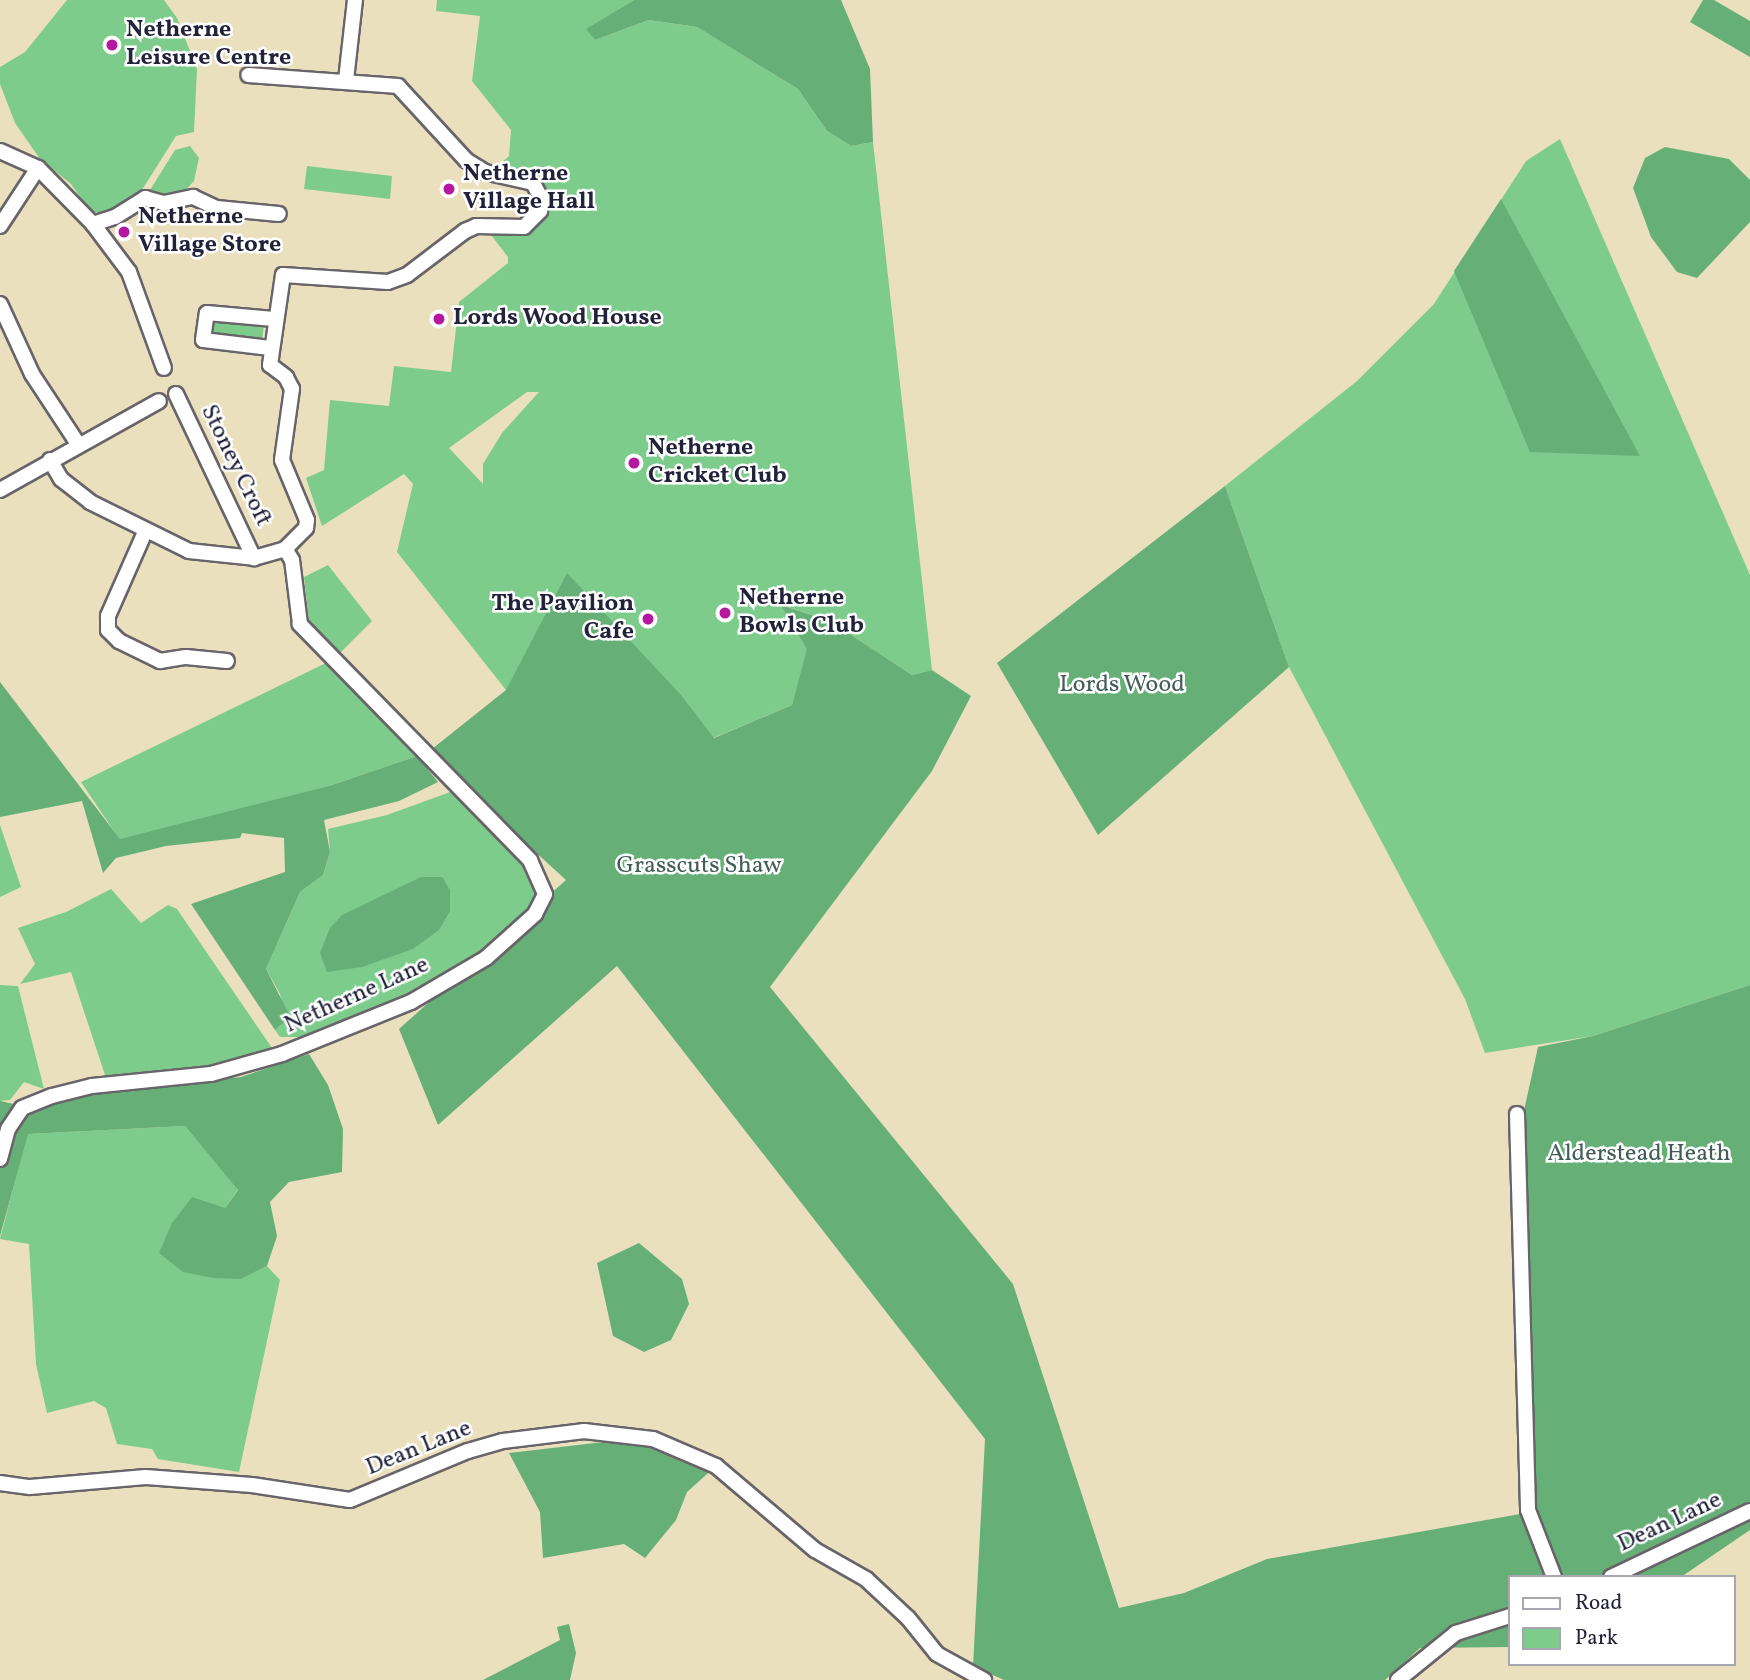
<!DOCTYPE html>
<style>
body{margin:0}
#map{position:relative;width:1750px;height:1680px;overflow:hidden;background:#eae0be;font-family:Vollkorn,serif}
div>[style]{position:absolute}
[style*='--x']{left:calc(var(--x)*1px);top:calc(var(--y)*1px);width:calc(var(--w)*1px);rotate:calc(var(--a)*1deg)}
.green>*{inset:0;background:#7dcc8c}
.forest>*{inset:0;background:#66b078}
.roads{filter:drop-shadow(2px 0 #686469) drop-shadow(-2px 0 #686469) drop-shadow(0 2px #686469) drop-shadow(0 -2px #686469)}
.minor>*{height:14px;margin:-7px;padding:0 7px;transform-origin:7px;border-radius:7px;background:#fff}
.dots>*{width:19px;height:19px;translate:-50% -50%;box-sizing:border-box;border:4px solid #fff;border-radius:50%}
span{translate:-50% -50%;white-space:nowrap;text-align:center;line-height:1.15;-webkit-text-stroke:5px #fff;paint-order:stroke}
.poi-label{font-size:24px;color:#22223b;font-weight:700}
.left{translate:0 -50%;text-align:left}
.right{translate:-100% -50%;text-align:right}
.street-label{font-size:24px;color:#22223b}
.park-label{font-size:24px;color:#425e57}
.legend{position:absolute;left:1508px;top:1575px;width:228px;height:91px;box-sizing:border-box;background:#fff;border:2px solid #a7a7b1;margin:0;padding:9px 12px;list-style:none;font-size:21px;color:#22223b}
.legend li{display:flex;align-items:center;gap:14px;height:35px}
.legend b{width:35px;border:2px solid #a7a7b1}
</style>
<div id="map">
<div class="green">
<i style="clip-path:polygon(67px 0,164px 0,177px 18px,197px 69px,194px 132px,176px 136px,140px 193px,105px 214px,90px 211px,71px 184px,40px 159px,15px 123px,0 84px,0 67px,25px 52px)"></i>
<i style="clip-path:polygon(evenodd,437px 0,634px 0,587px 29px,595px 40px,649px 20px,697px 27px,798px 89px,827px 131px,851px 146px,873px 142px,932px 670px,912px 675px,830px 621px,782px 605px,808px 649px,792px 705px,713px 738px,682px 696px,506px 690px,397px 552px,413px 484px,404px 474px,322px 526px,306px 478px,324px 470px,330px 400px,389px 406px,394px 366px,451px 372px,459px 302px,508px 263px,508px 257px,491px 235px,531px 233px,548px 212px,549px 200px,537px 177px,524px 170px,497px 167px,509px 156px,511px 130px,472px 81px,480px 16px,436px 11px,437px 0,527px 392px,539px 392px,502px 433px,483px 464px,483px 484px,449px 448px,527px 392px)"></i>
<i style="clip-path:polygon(1560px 139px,1750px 575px,1750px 985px,1593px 1036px,1485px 1053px,1465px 999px,1289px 667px,1225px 486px,1357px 381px,1434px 304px,1526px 161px)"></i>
<i style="clip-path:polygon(190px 146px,199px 158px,194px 181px,183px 193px,152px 196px,150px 190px,175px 150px)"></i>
<i style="clip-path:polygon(307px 166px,392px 176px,390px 199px,304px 189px)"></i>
<i style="clip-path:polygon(219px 318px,264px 325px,262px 341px,216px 335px,211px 325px)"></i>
<i style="clip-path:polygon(328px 565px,372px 621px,338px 655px,309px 621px,304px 577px)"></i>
<i style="clip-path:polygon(330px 661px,417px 756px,332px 785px,120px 840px,81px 782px)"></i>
<i style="clip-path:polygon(453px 791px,527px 868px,538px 897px,536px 906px,475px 961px,408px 998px,307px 1037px,280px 1037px,275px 1030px,287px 1020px,280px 994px,266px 969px,300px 892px,323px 875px,330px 852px,328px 829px,387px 815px)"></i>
<i style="clip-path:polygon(0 825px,21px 887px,0 897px)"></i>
<i style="clip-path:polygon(111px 889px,141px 923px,168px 905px,177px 909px,272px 1048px,240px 1062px,106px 1078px,71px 972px,20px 984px,35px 964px,18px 928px,66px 912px)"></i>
<i style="clip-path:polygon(0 985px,18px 986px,44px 1089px,24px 1082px,10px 1100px,0 1101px)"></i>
<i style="clip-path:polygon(185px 1126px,238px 1189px,225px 1208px,240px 1279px,267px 1266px,280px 1280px,239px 1472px,158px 1459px,152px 1449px,117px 1444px,106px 1408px,94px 1401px,47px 1413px,36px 1364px,29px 1244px,0 1239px,27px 1134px)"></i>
</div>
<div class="forest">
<i style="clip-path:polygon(634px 0,841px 0,870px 69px,873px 142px,851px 146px,827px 131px,798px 89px,697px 27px,649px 20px,595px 40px,586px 29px)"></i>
<i style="clip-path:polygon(1703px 0,1714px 0,1750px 21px,1750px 57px,1690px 22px)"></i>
<i style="clip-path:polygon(1665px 147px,1729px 159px,1750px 180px,1750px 222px,1697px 278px,1677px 272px,1651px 237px,1633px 188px,1645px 158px)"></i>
<i style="clip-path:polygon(1501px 199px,1640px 456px,1530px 452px,1454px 271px)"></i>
<i style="clip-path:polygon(1225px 486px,1289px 667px,1098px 835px,997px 663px)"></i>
<i style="clip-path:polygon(567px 573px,682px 696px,714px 738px,792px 705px,807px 649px,781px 605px,830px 621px,912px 675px,932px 670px,971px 696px,932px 771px,770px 987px,1013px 1284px,1119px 1608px,1184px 1593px,1267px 1559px,1520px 1514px,1551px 1577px,1510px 1577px,1510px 1647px,1420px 1648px,1385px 1680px,1004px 1680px,973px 1666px,985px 1439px,617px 966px,438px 1125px,399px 1029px,566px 880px,427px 753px,506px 690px)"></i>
<i style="clip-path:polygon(0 682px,120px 839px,332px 785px,417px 756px,438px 782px,399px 801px,324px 820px,330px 852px,323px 875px,300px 892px,266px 969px,288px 1012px,287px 1020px,275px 1030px,191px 904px,285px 872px,284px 838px,242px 833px,240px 838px,166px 846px,116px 858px,103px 873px,82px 801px,0 817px)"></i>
<i style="clip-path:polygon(421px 877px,442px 877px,450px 890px,450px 911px,439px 930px,413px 949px,362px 967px,327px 972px,320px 953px,330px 928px,342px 915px)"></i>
<i style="clip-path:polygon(1750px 985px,1750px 1530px,1681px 1577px,1558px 1577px,1536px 1504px,1525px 1106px,1538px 1047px,1593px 1036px)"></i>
<i style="clip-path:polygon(309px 1054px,328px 1085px,343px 1129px,342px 1172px,289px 1182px,270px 1202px,277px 1236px,267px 1266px,241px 1279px,213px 1278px,183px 1272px,159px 1253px,172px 1223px,192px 1197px,225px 1208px,238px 1190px,185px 1126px,28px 1134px,0 1236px,0 1101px,28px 1107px,56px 1096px,241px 1077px)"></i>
<i style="clip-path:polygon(639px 1243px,682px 1279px,689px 1304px,671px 1340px,644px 1352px,613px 1336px,597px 1263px)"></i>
<i style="clip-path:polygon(638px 1438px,716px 1466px,687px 1492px,676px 1520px,645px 1558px,624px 1544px,543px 1558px,540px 1512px,509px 1453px)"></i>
<i style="clip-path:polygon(569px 1624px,576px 1653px,570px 1680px,483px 1680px,560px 1640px,557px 1627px)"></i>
</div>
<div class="roads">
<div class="minor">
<i style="--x:346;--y:80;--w:81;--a:-83.6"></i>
<i style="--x:0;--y:151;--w:42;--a:24.1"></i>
<i style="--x:38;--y:168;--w:78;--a:45.5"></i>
<i style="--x:93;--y:224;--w:60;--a:53.1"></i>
<i style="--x:129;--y:272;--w:102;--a:70"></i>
<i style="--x:93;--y:224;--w:23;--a:-18"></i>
<i style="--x:115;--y:217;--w:36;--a:-32"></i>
<i style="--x:145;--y:198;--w:20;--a:15"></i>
<i style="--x:164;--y:203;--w:30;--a:-12"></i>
<i style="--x:193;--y:197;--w:26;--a:25"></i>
<i style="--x:217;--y:208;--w:62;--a:5.5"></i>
<i style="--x:0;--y:226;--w:69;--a:-56.8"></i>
<i style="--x:0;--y:304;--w:77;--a:65.4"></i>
<i style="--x:32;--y:374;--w:84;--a:56.7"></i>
<i style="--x:270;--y:348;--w:67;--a:-173.2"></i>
<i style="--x:203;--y:340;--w:27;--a:-82"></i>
<i style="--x:207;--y:313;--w:67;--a:5.1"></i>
<i style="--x:176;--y:394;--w:182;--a:64.6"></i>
<i style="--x:50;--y:460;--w:22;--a:60"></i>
<i style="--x:61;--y:479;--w:37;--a:38"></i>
<i style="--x:90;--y:502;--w:110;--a:26.3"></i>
<i style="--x:189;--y:551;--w:65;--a:6.1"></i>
<i style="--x:254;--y:558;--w:32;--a:-16"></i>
<i style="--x:285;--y:549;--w:30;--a:-45"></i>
<i style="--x:306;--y:528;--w:8;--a:-83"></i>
<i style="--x:307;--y:520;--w:65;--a:-112.6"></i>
<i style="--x:282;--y:460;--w:72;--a:-82"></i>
<i style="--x:292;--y:389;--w:13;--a:-117"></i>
<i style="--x:286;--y:377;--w:20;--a:-143"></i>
<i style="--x:270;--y:365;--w:91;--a:-81.8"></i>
<i style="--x:283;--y:275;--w:105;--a:3.8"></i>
<i style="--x:388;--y:282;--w:20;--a:-20"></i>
<i style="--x:407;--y:275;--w:73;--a:-37.2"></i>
<i style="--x:465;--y:231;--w:12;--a:-24"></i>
<i style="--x:476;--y:226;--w:48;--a:1.2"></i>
<i style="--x:524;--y:227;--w:23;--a:-45"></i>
<i style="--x:540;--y:211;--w:13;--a:-86"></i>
<i style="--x:541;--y:198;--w:17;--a:-118"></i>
<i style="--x:533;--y:183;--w:49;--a:-167.1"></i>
<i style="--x:485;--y:172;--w:22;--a:-148"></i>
<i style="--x:466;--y:160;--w:100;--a:-132.6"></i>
<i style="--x:398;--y:86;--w:150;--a:-175.8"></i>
<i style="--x:0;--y:490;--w:182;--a:-29.2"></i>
<i style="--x:145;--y:532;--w:92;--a:113.8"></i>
<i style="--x:108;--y:616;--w:14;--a:90"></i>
<i style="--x:108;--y:630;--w:16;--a:45"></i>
<i style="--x:119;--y:641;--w:46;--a:26"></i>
<i style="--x:160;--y:661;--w:26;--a:-9"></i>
<i style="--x:186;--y:657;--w:41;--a:5.6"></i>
<i style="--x:1517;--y:1114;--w:396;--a:88.4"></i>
<i style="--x:1528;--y:1510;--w:72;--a:68.8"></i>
<i style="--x:0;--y:1159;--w:31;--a:-75"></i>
<i style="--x:8;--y:1129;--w:25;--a:-56"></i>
<i style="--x:22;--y:1108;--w:32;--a:-22"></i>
<i style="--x:52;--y:1096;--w:41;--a:-14"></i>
<i style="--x:92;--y:1086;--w:120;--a:-5.8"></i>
<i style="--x:211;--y:1074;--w:74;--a:-15.7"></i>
<i style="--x:282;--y:1054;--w:139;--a:-22"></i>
<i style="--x:411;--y:1002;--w:87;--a:-30.4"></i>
<i style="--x:486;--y:958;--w:66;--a:-41.9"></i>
<i style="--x:535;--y:914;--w:22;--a:-63"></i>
<i style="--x:545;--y:894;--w:37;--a:-114"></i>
<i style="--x:530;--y:860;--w:330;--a:-134.3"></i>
<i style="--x:300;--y:624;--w:64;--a:-97.1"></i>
<i style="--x:292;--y:560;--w:13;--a:-122"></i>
<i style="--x:0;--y:1483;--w:30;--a:8"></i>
<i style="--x:30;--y:1487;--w:116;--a:-4.9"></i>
<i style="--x:146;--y:1477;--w:106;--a:4.3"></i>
<i style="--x:252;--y:1485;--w:99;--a:8.7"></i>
<i style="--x:350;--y:1500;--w:128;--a:-22.6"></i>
<i style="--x:468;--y:1451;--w:36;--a:-16"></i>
<i style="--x:503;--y:1441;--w:82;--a:-7"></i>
<i style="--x:584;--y:1431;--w:69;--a:6.6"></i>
<i style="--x:653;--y:1439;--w:69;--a:23.2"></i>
<i style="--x:716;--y:1466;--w:130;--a:40.3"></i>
<i style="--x:815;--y:1550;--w:59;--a:29.6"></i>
<i style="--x:866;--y:1579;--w:57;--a:42.9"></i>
<i style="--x:908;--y:1618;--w:46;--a:51.1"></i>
<i style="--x:937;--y:1654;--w:54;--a:29"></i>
<i style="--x:1611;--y:1577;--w:154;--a:-25.4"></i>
<i style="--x:1398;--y:1680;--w:75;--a:-39"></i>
<i style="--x:1456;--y:1633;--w:57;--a:-17.5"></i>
</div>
</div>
<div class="dots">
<i style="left:112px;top:45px;background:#b5179e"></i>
<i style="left:449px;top:189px;background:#b5179e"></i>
<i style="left:124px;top:232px;background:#b5179e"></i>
<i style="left:439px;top:319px;background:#b5179e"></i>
<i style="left:634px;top:463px;background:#b5179e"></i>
<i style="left:725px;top:613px;background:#b5179e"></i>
<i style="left:648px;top:619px;background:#b5179e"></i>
</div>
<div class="poi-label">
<span class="left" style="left:126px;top:45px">Netherne<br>Leisure Centre</span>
<span class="left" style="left:463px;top:189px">Netherne<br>Village Hall</span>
<span class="left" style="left:138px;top:232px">Netherne<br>Village Store</span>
<span class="left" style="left:453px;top:319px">Lords Wood House</span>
<span class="left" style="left:648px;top:463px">Netherne<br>Cricket Club</span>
<span class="left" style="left:739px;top:613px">Netherne<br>Bowls Club</span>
<span class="right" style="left:634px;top:619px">The Pavilion<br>Cafe</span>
</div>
<div class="street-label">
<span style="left:235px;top:466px;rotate:64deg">Stoney Croft</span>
<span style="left:357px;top:996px;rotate:-24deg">Netherne Lane</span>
<span style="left:419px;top:1449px;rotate:-22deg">Dean Lane</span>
<span style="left:1670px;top:1523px;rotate:-25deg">Dean Lane</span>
</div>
<div class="park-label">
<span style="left:1122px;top:686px">Lords Wood</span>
<span style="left:699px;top:867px">Grasscuts Shaw</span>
<span style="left:1639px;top:1155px">Alderstead Heath</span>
</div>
<ul class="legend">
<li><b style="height:9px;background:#fff"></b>Road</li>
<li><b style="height:19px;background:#7dcc8c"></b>Park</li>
</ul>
</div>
